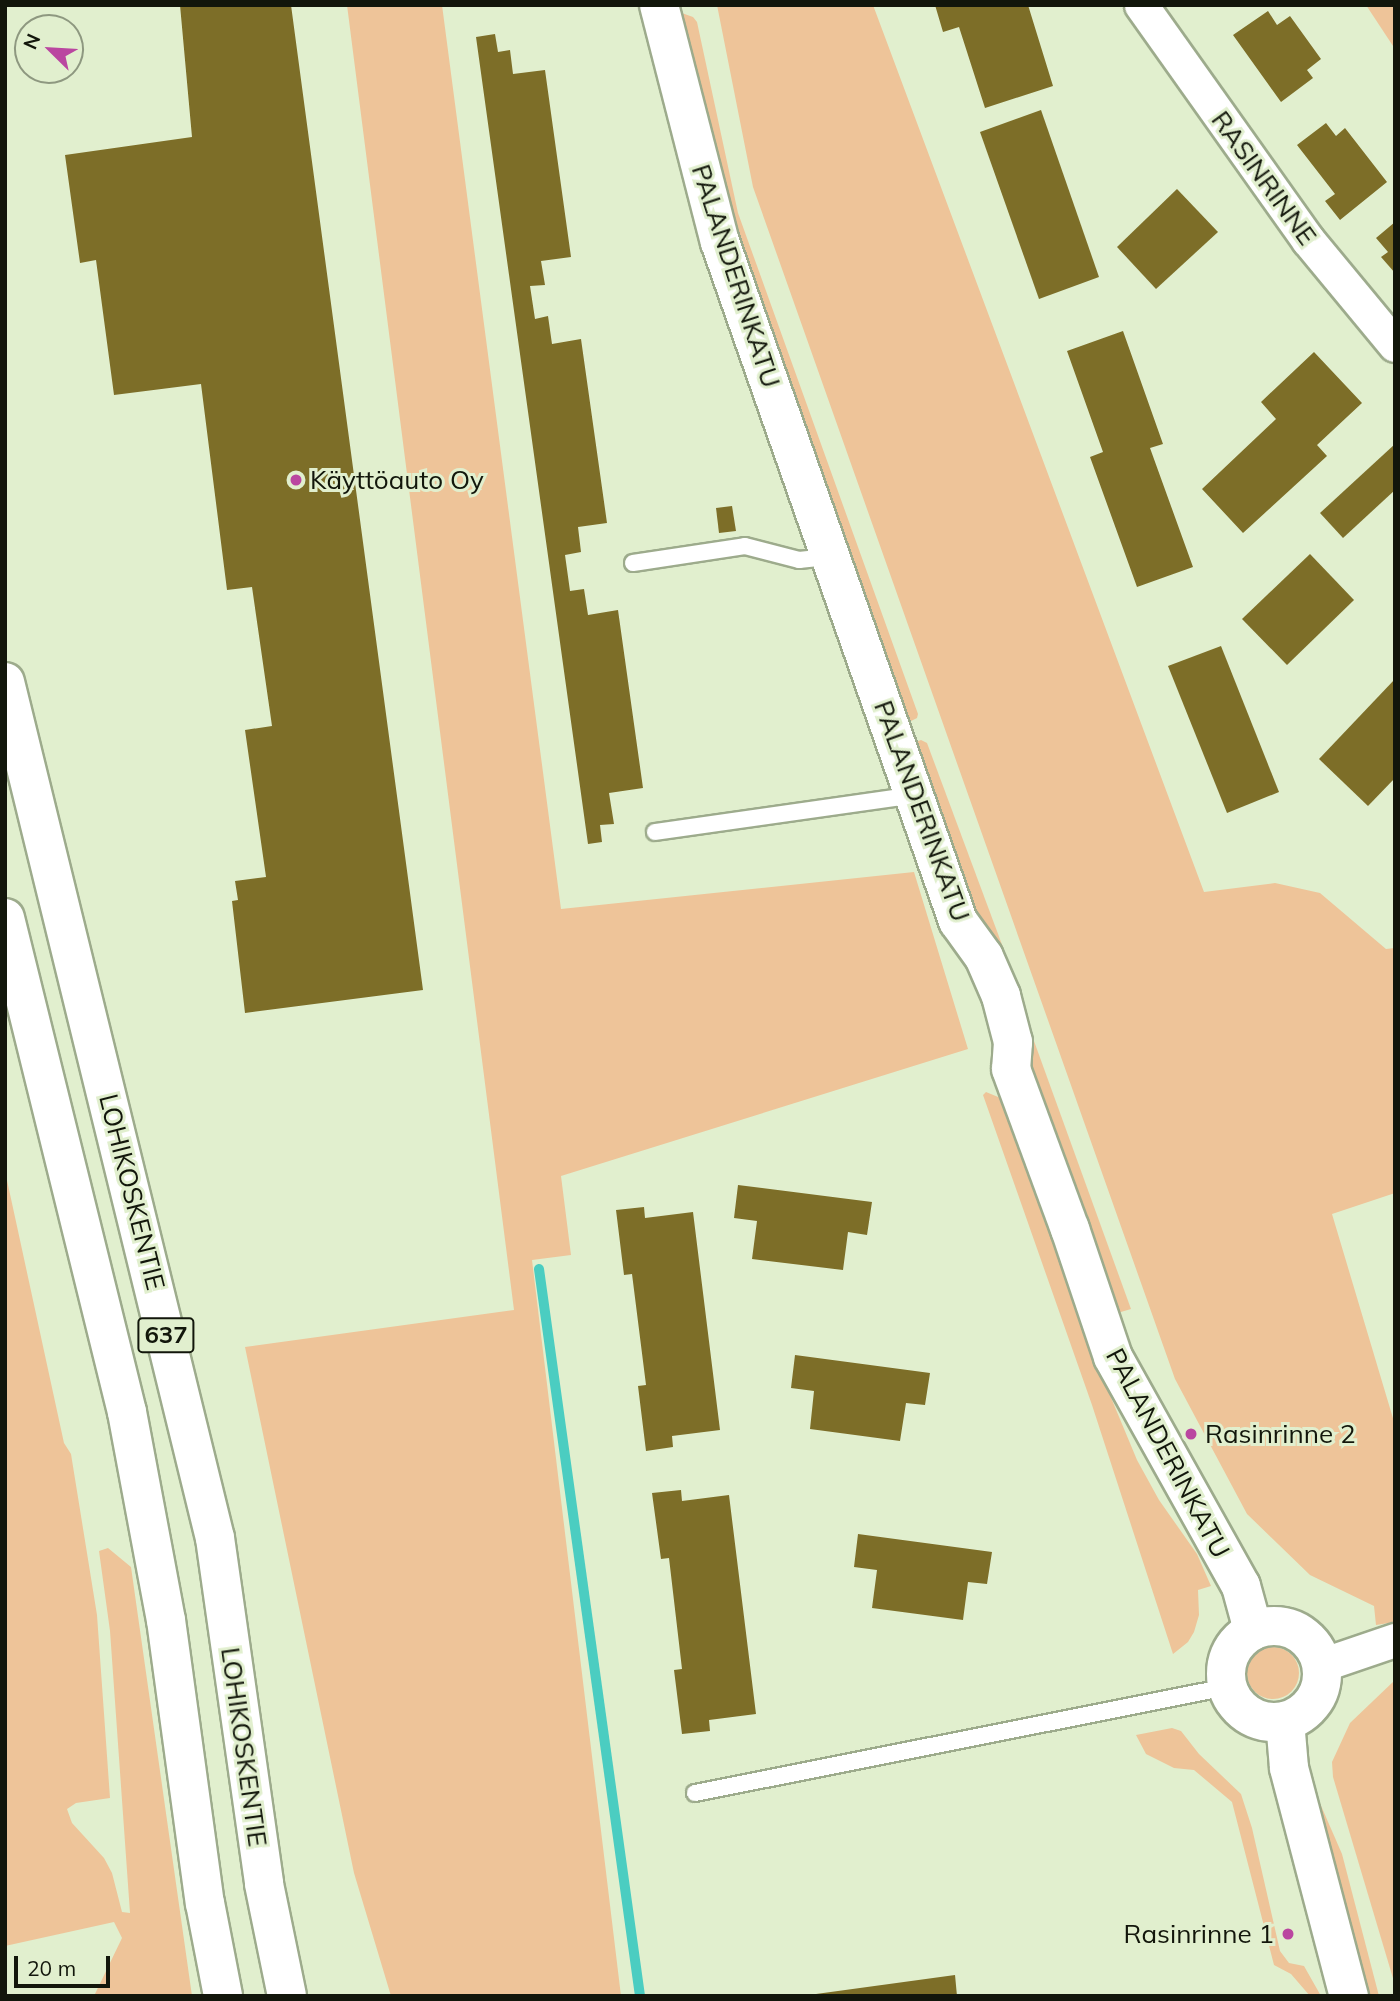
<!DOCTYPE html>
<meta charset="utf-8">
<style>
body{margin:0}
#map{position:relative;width:1400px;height:2001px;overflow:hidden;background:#e1efce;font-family:Mulish,sans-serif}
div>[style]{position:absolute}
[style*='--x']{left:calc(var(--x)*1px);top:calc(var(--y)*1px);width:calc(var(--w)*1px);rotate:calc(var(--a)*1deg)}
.green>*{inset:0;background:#eec499}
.round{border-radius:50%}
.stream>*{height:10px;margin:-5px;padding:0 5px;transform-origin:5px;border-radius:5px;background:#4bcdc1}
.building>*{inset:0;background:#7d6e28}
.roads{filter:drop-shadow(2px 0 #9dab8c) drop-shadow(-2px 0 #9dab8c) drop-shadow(0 2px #9dab8c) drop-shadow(0 -2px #9dab8c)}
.service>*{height:16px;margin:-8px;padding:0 8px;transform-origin:8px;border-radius:8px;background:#fff}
.minor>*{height:33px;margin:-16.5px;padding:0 16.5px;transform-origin:16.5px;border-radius:16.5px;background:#fff}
.tertiary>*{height:38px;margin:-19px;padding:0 19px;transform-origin:19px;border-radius:19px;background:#fff}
.tertiary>.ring{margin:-19px;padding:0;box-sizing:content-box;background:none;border:38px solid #fff;border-radius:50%}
.primary>*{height:38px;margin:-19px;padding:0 19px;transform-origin:19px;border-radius:19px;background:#fff}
.dots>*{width:19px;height:19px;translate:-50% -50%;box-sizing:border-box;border:4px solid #e1efce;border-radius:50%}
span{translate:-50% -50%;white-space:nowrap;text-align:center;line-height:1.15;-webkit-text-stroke:6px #e1efce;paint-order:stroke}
.shield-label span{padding:2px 5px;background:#e1efce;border:2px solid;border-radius:5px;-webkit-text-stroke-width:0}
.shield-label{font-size:24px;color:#12160b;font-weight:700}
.street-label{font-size:26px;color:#12160b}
.poi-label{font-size:26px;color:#12160b}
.left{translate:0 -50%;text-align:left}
.right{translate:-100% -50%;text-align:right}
.frame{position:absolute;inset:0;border:7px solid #12160b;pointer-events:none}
.north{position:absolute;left:14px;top:14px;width:70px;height:70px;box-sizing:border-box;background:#e1efce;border:2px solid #8e9880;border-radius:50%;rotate:294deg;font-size:19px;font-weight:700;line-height:28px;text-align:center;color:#12160b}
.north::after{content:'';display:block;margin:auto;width:24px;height:32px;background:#ba46a0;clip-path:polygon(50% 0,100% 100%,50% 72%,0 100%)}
.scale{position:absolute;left:14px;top:1956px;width:96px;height:32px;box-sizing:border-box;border:4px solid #12160b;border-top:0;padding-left:9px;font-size:21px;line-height:24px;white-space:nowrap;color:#12160b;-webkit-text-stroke:5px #e1efce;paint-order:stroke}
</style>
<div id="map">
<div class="green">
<i style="clip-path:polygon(347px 5px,442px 5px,561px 909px,914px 872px,968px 1049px,561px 1176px,571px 1255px,532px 1260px,621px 1996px,391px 1996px,354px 1873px,245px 1347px,514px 1310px)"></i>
<i style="clip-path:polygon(717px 5px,873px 5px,1204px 892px,1275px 883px,1320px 893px,1386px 949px,1395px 948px,1395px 1193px,1332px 1214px,1395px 1425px,1395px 1622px,1376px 1625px,1374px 1606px,1310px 1575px,1247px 1514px,1175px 1379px,753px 187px)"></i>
<i style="clip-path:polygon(1366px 5px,1395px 5px,1395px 49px)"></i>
<i style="clip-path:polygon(679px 12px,693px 17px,697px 22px,738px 213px,918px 714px,917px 718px,907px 723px,722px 212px)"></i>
<i style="clip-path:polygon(921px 740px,927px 743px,1004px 950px,994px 953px,972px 913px,913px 743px)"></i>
<i style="clip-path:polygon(1030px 1030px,1131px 1309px,1114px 1314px,1025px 1060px,1023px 1033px)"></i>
<i style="clip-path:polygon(986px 1092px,1003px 1099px,1097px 1364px,1137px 1460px,1159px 1500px,1197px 1554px,1211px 1586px,1198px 1590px,1199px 1615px,1194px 1632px,1188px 1642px,1173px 1654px,1092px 1405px,983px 1095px)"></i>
<i style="clip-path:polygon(5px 1171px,64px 1443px,71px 1454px,97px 1615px,110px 1798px,76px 1803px,67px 1809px,72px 1823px,104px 1858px,112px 1873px,122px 1912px,130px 1913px,110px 1631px,99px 1551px,108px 1548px,131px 1567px,192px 1996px,94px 1996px,122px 1938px,114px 1922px,5px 1946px)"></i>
<i class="round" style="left:1247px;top:1647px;width:52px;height:52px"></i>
<i style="clip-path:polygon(1395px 1680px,1395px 1985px,1333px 1777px,1332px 1762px,1350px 1723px)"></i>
<i style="clip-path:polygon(1172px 1728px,1181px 1731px,1199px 1754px,1241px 1794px,1252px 1828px,1280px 1951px,1289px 1963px,1304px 1966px,1321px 1996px,1310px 1996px,1291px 1974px,1274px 1965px,1232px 1802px,1194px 1770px,1174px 1768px,1146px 1754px,1136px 1735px)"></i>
<i style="clip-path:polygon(1312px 1785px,1342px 1854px,1379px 1996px,1362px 1996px)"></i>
</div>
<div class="stream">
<i style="--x:539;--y:1269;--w:734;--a:82.09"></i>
</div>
<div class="building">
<i style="clip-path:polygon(180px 5px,291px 5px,423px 990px,245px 1013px,232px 901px,238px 900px,235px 881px,266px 877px,245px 730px,272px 726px,252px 587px,227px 590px,201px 384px,114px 395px,96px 260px,80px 263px,65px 155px,192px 137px)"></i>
<i style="clip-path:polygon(935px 5px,1028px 5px,1053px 86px,985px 108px,959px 27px,943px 32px)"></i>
<i style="clip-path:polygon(1268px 11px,1277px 25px,1290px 16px,1321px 59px,1307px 70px,1313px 78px,1281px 102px,1233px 35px)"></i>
<i style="clip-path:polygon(495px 34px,498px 52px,510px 50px,513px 74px,545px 70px,571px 257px,541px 261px,545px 285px,530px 286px,535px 319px,548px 316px,552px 344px,581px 339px,607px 523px,578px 527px,581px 552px,565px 555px,570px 591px,584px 589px,588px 615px,618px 610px,643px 788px,609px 793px,614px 824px,600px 825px,602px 842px,588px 844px,476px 37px)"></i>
<i style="clip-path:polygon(1041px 110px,1099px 277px,1039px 299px,980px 132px)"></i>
<i style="clip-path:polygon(1326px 123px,1336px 136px,1345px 128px,1387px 182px,1340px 220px,1325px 201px,1335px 194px,1297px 145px)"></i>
<i style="clip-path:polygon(1177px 189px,1218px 232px,1156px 289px,1117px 247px)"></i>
<i style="clip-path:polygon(1395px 222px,1395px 273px,1381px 257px,1388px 252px,1376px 238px)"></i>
<i style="clip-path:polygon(1123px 331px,1163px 444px,1150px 448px,1193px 567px,1137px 587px,1090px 457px,1103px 452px,1067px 351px)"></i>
<i style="clip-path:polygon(1314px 352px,1362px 403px,1317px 445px,1327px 456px,1243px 533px,1202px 489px,1276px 419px,1261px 402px)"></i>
<i style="clip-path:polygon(1395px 444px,1395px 490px,1343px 538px,1320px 513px)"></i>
<i style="clip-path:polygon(732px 506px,736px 531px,719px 533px,716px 508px)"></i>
<i style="clip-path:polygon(1310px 554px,1354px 600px,1287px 665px,1242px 619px)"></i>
<i style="clip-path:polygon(1221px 646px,1279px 792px,1227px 813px,1168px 666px)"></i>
<i style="clip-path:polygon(1395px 679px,1395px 778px,1368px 806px,1319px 759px)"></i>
<i style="clip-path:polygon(738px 1185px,872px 1202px,867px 1235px,848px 1232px,843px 1270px,752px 1259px,757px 1221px,734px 1218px)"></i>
<i style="clip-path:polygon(644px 1207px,645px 1218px,693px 1212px,720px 1430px,672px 1436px,673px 1447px,646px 1451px,638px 1386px,646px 1385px,632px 1274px,624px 1275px,616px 1210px)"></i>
<i style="clip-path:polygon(795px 1355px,930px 1373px,925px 1405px,906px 1403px,900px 1441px,810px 1429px,814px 1391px,791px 1388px)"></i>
<i style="clip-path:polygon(681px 1490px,682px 1501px,729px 1495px,756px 1714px,709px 1720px,710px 1731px,682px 1734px,674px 1670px,682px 1669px,669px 1558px,661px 1559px,652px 1493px)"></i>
<i style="clip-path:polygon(858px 1534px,992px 1552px,987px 1584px,968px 1582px,963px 1620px,872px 1608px,877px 1570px,854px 1567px)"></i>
<i style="clip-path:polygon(955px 1975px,957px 1996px,816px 1996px,816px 1994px)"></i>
</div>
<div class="roads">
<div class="service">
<i style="--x:633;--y:563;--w:113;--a:-8.6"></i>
<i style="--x:745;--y:546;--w:56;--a:14.5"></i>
<i style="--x:799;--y:560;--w:31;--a:-6"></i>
<i style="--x:655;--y:832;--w:262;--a:-8.1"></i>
<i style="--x:695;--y:1793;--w:542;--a:-11.27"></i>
</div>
<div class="minor">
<i style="--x:1141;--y:5;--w:288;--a:54.6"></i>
<i style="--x:1308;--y:240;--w:136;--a:50.4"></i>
<i style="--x:1321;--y:1665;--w:78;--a:-18.7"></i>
</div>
<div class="tertiary">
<i style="--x:659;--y:5;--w:245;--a:75.6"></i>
<i style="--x:720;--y:242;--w:720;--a:70.68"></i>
<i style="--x:958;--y:921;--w:44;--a:54.2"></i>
<i style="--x:984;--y:957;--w:43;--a:66.4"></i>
<i style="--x:1001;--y:996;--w:48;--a:75.4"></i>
<i style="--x:1013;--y:1042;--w:27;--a:94"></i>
<i style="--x:1011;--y:1069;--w:171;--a:69.8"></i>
<i style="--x:1070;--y:1229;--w:135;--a:71.4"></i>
<i style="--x:1113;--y:1357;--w:262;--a:60.8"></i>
<i style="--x:1241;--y:1586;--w:46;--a:74.7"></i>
<i class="ring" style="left:1226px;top:1626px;width:58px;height:58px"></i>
<i style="--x:1285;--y:1721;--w:47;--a:85.1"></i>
<i style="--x:1289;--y:1768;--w:236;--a:75.3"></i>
</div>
<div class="primary">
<i style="--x:5;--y:682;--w:881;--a:76.22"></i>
<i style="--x:215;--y:1538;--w:349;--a:81.9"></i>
<i style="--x:264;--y:1884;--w:114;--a:78.4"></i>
<i style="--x:5;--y:918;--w:509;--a:76.13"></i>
<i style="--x:127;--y:1412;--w:212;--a:79.4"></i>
<i style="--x:166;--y:1620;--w:286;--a:82.2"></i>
<i style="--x:205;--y:1903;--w:95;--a:79"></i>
</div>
</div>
<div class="dots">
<i style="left:296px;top:480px;background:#ba46a0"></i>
<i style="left:1191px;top:1434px;background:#ba46a0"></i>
<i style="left:1288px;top:1934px;background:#ba46a0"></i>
</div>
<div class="shield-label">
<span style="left:166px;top:1335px">637</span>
</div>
<div class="street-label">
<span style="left:1264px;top:178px;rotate:54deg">RASINRINNE</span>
<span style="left:736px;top:276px;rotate:72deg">PALANDERINKATU</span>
<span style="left:922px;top:811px;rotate:70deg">PALANDERINKATU</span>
<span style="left:132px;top:1192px;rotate:76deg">LOHIKOSKENTIE</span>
<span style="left:1168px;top:1453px;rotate:62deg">PALANDERINKATU</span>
<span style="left:244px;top:1747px;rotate:82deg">LOHIKOSKENTIE</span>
</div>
<div class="poi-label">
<span class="left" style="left:310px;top:480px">Käyttöauto Oy</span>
<span class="left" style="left:1205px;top:1434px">Rasinrinne 2</span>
<span class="right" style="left:1274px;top:1934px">Rasinrinne 1</span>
</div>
<div class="frame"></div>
<div class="north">N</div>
<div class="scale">20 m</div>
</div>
